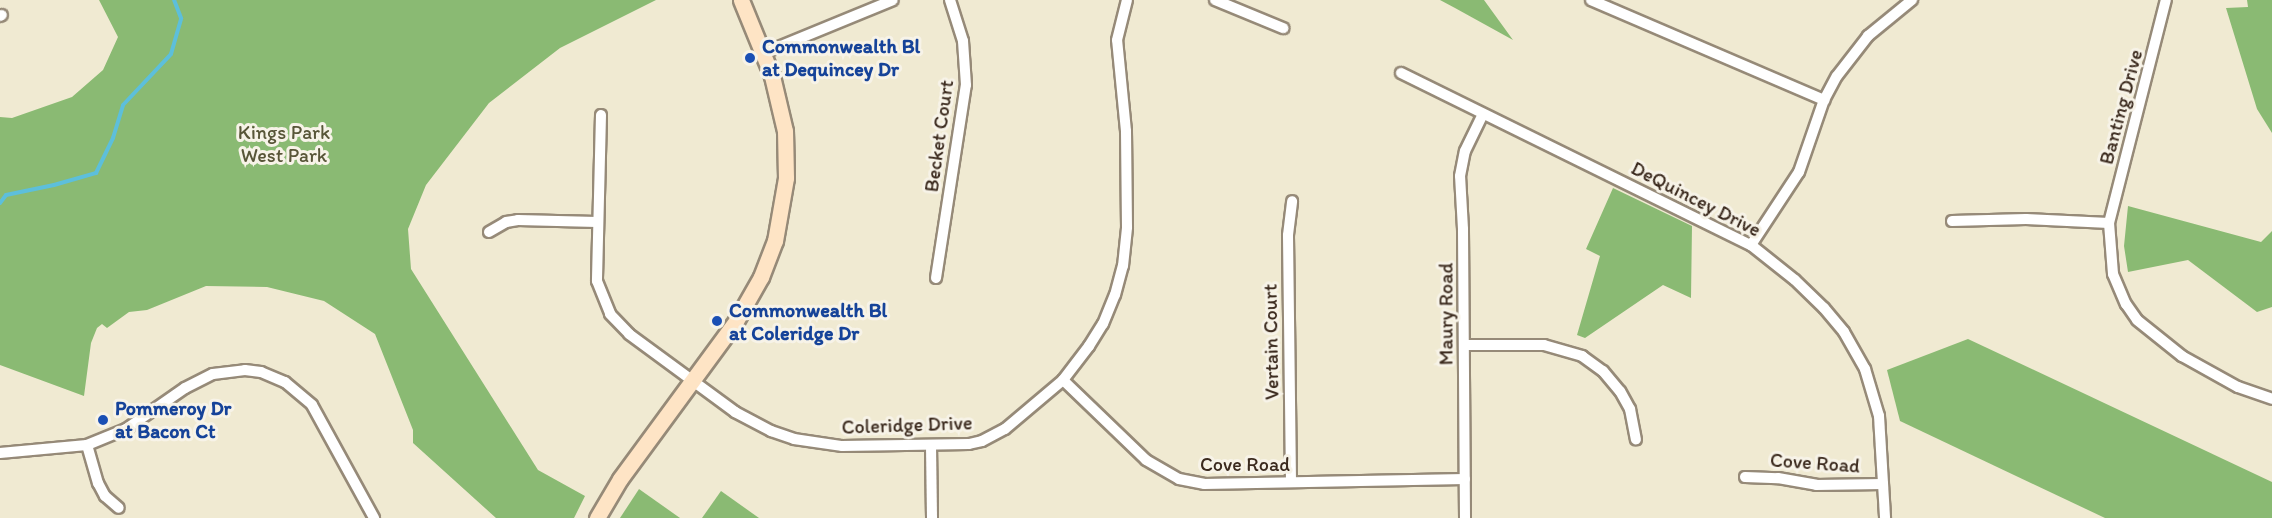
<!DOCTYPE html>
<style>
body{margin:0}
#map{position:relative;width:2272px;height:518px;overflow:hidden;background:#f0ead2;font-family:Itim,sans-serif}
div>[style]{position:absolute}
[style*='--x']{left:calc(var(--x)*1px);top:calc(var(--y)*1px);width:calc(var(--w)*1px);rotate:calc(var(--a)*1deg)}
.forest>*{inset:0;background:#8aba73}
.stream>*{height:4px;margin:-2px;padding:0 2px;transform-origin:2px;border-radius:2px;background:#5dbfdb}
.roads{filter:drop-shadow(2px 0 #968a78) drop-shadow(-2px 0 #968a78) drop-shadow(0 2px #968a78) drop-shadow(0 -2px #968a78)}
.street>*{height:10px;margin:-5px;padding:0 5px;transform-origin:5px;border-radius:5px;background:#fff}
.secondary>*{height:15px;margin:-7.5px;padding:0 7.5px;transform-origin:7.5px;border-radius:7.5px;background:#fee4c5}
.dots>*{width:16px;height:16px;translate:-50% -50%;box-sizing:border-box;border:3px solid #f7f3e8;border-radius:50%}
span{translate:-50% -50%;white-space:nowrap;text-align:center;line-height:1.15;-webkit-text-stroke:6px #f7f3e8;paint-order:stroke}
.transit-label{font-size:20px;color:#164399;font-weight:700}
.left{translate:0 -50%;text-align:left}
.street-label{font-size:20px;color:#3b2a1e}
.park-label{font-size:20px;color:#585638}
</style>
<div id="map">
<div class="forest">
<i style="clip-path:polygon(99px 0,656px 0,560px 48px,489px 103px,426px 185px,408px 229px,411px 269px,538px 470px,585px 496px,574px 518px,496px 518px,413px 443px,413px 430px,375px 334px,324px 301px,267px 287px,206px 286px,147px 310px,129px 312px,107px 328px,102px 324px,97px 328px,91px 343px,84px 396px,0 365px,0 117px,12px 118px,72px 97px,103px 70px,118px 37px)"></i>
<i style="clip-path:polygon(1440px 0,1484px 0,1513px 40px,1455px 8px)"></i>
<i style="clip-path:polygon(2247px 0,2272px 0,2272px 133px,2257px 109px,2226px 8px,2248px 7px)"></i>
<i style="clip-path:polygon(1613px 188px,1692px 226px,1691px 298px,1663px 285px,1585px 338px,1577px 335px,1600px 256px,1586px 249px)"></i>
<i style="clip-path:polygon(2128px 206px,2261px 242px,2272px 231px,2272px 307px,2257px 312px,2188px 260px,2128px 272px,2124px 246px)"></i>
<i style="clip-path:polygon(1968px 339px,2272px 482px,2272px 518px,2105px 518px,1900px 421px,1887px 370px)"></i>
<i style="clip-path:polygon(639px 489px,680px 518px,620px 518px)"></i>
<i style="clip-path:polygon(721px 491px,759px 518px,702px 518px)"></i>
</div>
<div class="stream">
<i style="--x:0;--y:203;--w:10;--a:-53"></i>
<i style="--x:6;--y:195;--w:49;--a:-11.8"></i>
<i style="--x:54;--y:185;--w:44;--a:-15.9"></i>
<i style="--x:96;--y:173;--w:39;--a:-64"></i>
<i style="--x:113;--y:138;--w:34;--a:-73"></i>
<i style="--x:123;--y:105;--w:70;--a:-46.7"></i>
<i style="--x:171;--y:54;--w:37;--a:-74"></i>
<i style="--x:181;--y:18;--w:19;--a:-111"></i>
</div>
<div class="roads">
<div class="street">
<i style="--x:1215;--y:0;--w:74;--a:22.4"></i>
<i style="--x:1591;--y:0;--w:254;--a:23.2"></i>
<i style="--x:0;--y:16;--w:2;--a:-27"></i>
<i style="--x:764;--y:53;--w:139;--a:-22.3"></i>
<i style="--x:1401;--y:73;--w:390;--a:26.2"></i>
<i style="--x:1751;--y:245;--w:56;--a:38.5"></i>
<i style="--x:1795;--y:280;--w:40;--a:44"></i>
<i style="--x:1824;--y:308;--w:31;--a:50"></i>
<i style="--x:1844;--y:332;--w:43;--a:60.4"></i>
<i style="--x:1865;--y:369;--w:49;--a:73.4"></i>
<i style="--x:1879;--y:416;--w:102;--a:86.6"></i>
<i style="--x:601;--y:115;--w:166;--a:91.4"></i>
<i style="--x:597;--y:281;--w:35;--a:68"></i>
<i style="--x:610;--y:314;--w:28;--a:46"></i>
<i style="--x:629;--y:334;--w:132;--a:36.3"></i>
<i style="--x:735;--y:412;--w:41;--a:27.8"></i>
<i style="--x:771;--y:431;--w:24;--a:19"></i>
<i style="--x:794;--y:439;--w:49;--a:8.3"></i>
<i style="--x:842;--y:446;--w:127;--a:-0.9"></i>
<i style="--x:969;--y:444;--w:13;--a:-13"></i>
<i style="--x:982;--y:441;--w:26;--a:-28"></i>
<i style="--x:1005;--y:429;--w:76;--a:-40.2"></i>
<i style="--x:1063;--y:380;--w:43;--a:-52.6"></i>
<i style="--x:1089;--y:346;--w:26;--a:-58"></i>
<i style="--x:1103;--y:324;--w:31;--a:-68"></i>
<i style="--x:1115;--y:295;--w:30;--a:-75"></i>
<i style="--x:1123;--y:266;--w:39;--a:-84"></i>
<i style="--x:1127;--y:227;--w:96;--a:-90.6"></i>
<i style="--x:1126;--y:131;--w:91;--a:-95.6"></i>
<i style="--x:1117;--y:40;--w:41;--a:-76"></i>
<i style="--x:1952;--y:221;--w:74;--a:-1.5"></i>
<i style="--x:2026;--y:219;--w:83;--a:2.8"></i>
<i style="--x:2109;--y:223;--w:230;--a:-75.7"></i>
<i style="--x:2109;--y:223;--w:51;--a:85.5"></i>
<i style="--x:2113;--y:274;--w:33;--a:67"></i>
<i style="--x:2126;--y:304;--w:19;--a:55"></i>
<i style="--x:2137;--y:320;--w:58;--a:38.7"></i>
<i style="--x:2182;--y:356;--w:64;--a:29"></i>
<i style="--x:2238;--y:387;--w:36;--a:19"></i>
<i style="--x:489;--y:232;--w:20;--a:-30"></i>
<i style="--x:506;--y:222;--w:12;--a:-9"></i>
<i style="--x:518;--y:220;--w:79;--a:1.5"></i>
<i style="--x:1751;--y:245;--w:87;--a:-56.7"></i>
<i style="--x:1799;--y:172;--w:76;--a:-70.9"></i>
<i style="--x:1824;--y:100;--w:27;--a:-62"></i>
<i style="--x:1837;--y:76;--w:51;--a:-52.2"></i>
<i style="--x:1868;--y:36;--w:57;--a:-39.3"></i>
<i style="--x:936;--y:278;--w:195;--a:-81.2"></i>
<i style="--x:966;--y:85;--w:44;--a:-93.9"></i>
<i style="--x:963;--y:41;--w:43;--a:-107.6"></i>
<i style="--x:1465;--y:345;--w:79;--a:0"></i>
<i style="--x:1544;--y:345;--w:40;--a:16"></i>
<i style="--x:1582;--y:356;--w:26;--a:36"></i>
<i style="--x:1603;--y:371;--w:26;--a:50"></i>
<i style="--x:1620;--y:391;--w:21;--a:61"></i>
<i style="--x:1630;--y:409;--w:31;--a:79"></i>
<i style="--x:1063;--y:380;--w:115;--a:43.9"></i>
<i style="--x:1146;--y:460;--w:38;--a:30"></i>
<i style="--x:1179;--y:479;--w:25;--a:11"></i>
<i style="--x:1204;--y:484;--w:261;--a:-1.1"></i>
<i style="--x:87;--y:445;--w:40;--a:74"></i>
<i style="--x:98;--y:483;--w:15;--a:62"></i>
<i style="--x:105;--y:496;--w:18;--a:41"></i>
<i style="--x:931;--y:446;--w:72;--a:89.2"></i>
<i style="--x:0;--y:453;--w:87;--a:-5.3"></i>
<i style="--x:87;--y:445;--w:42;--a:-22.3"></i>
<i style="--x:126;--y:429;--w:72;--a:-34.8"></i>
<i style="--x:185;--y:388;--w:31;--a:-27"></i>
<i style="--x:213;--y:374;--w:32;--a:-7"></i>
<i style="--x:245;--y:370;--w:16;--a:7"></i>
<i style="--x:261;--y:372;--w:26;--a:23"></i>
<i style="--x:285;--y:382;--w:35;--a:40"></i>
<i style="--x:312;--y:405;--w:129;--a:61.2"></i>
<i style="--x:1745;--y:477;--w:33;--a:2"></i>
<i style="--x:1778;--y:478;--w:39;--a:10"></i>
<i style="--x:1816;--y:485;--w:67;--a:-0.9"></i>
<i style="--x:1291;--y:482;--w:247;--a:-90.7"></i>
<i style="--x:1288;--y:235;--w:34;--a:-83"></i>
<i style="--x:1465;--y:518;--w:289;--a:-90.4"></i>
<i style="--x:1463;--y:229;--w:53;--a:-93.2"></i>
<i style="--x:1460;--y:176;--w:25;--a:-79"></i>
<i style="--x:1465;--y:151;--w:41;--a:-64.1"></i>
</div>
<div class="secondary">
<i style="--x:597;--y:518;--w:45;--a:-59.5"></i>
<i style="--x:620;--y:479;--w:196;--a:-53.7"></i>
<i style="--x:736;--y:321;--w:51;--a:-60.4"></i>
<i style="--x:761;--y:277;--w:39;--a:-69"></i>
<i style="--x:775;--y:241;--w:64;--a:-80.1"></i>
<i style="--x:786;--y:178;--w:47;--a:-91.2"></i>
<i style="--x:785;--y:131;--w:57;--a:-103.3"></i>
<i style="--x:772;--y:76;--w:82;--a:-112.2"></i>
</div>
</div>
<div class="dots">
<i style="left:750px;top:58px;background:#1a4fb4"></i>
<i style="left:717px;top:321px;background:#1a4fb4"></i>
<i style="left:103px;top:420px;background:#1a4fb4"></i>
</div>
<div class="transit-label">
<span class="left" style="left:762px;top:58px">Commonwealth Bl<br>at Dequincey Dr</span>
<span class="left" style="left:729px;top:322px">Commonwealth Bl<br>at Coleridge Dr</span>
<span class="left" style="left:115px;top:420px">Pommeroy Dr<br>at Bacon Ct</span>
</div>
<div class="street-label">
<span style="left:2121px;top:107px;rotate:-75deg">Banting Drive</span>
<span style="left:939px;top:136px;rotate:-82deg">Becket Court</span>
<span style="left:1696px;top:199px;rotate:27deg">DeQuincey Drive</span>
<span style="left:1446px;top:314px;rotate:-90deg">Maury Road</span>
<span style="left:1271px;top:342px;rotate:-91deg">Vertain Court</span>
<span style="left:907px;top:425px;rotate:-2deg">Coleridge Drive</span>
<span style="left:1815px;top:463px;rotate:4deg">Cove Road</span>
<span style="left:1245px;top:464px">Cove Road</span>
</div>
<div class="park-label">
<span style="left:284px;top:144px">Kings Park<br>West Park</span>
</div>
</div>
